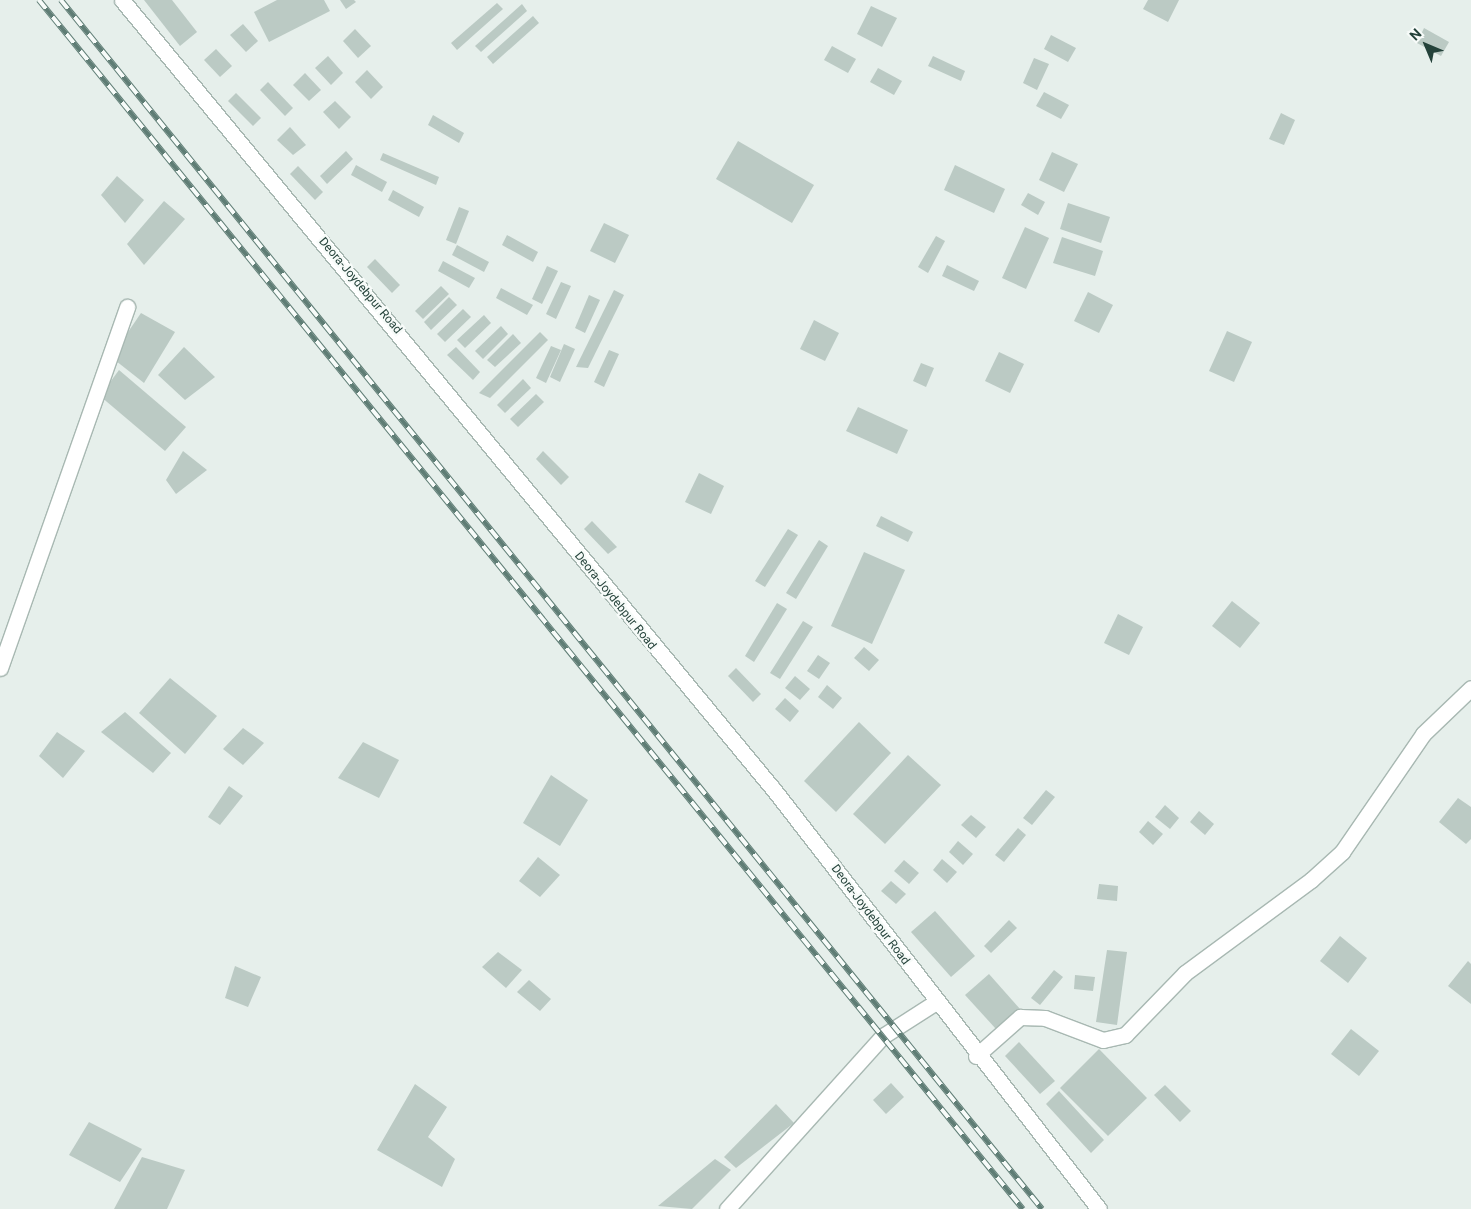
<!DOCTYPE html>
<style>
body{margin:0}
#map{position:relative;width:1471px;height:1209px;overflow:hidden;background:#e6efeb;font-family:Roboto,sans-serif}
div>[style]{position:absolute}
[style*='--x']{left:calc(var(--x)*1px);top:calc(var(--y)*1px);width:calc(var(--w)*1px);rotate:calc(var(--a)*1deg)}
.building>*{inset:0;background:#bbcac4}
.roads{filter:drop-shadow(1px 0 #a8b8b2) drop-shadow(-1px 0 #a8b8b2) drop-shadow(0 1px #a8b8b2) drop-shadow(0 -1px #a8b8b2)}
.street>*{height:15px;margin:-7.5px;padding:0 7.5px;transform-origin:7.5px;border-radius:7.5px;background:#fff}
.secondary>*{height:15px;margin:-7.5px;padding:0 7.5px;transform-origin:7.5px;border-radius:7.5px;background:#fff}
.rail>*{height:5.5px;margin-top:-2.75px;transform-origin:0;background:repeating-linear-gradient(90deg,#f7fbf9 0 11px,#5f7d75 0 22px);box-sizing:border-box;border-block:1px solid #5f7d75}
span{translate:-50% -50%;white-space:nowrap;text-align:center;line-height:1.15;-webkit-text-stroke:4.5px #f7fbf9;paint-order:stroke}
.street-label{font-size:12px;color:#24423a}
.north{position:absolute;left:1401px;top:20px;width:50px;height:50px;-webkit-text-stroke:4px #f7fbf9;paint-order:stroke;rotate:315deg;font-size:14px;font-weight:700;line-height:20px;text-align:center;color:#24423a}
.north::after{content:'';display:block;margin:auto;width:18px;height:22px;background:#24423a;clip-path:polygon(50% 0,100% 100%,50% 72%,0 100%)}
</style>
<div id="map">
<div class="building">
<i style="clip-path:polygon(144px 0,172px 0,197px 32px,180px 46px)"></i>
<i style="clip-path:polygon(277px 0,324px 0,330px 11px,269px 42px,254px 12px)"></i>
<i style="clip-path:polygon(340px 0,354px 0,356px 2px,346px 9px)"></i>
<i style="clip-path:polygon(1148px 0,1179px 0,1168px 22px,1143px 9px)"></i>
<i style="clip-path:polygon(497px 3px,503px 9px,457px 50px,451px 43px)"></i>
<i style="clip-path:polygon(522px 4px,527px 11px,481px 52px,475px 46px)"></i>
<i style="clip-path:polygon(871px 6px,897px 18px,882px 47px,857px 34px)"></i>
<i style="clip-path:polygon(533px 16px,539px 23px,493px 64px,487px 57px)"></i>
<i style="clip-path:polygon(243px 24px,258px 41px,246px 52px,230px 35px)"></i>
<i style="clip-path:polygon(1424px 28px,1449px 42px,1441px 56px,1417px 43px)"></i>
<i style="clip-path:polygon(355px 29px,371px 46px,358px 58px,343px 41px)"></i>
<i style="clip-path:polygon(1051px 35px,1076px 48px,1068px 62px,1044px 49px)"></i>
<i style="clip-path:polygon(832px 46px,856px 59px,848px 73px,824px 60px)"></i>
<i style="clip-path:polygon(216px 49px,232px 66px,220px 77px,204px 60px)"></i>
<i style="clip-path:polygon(328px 56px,343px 73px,331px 85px,315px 68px)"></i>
<i style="clip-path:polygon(933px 56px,965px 71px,961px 81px,928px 66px)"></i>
<i style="clip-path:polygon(1034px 58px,1049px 64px,1037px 90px,1023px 83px)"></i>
<i style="clip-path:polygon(878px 68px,902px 81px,894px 95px,870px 82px)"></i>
<i style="clip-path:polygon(367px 70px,383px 87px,371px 99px,355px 82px)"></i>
<i style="clip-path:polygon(305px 73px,321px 90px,309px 101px,293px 85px)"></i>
<i style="clip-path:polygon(268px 82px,293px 108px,285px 116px,260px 90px)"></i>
<i style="clip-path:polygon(1044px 92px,1069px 105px,1061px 119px,1036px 106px)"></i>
<i style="clip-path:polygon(236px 93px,261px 118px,253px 126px,228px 101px)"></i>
<i style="clip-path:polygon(335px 101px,351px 117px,339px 129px,323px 112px)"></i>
<i style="clip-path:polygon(1281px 113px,1295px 120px,1284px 145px,1269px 139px)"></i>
<i style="clip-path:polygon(433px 115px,464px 133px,459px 143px,428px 125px)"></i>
<i style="clip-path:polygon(290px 127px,306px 145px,293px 155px,277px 140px)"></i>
<i style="clip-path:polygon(738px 141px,814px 185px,792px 223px,716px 179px)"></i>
<i style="clip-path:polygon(346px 151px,353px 159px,327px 184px,320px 176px)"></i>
<i style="clip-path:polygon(1052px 152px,1078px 164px,1064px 192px,1039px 180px)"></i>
<i style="clip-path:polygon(383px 153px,439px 177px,436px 185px,380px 160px)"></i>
<i style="clip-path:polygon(356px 165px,387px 182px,382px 192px,351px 175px)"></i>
<i style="clip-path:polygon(955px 165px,1005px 189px,994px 213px,944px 190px)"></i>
<i style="clip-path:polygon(298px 166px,323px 192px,315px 200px,290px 174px)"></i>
<i style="clip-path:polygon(117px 176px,144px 200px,125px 223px,101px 195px)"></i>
<i style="clip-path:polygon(393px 190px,424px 207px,419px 217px,388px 200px)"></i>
<i style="clip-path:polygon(1028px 193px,1045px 202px,1038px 215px,1021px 205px)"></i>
<i style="clip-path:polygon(164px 201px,185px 219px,144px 265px,127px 244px)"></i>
<i style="clip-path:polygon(1068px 203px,1110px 217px,1101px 243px,1060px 229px)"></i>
<i style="clip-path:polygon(459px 207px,469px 211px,456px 244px,446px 240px)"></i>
<i style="clip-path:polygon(604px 223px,629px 235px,615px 263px,590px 251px)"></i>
<i style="clip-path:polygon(1025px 227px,1049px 238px,1026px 289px,1002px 278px)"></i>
<i style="clip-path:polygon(507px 235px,538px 252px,533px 262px,502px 245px)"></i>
<i style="clip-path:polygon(936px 236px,945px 241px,928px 273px,918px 267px)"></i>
<i style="clip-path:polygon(1062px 237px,1103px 251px,1095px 276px,1053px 263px)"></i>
<i style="clip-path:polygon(457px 245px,489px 262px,484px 272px,452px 255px)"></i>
<i style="clip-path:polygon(375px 259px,400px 285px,392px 293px,367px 267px)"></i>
<i style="clip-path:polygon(443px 261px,475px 278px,469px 288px,438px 271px)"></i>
<i style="clip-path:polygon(947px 265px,979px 281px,974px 291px,942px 276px)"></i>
<i style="clip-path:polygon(547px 266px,558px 271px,542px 304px,532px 299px)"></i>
<i style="clip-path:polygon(561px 282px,571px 286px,556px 319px,546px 314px)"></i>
<i style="clip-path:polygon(441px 286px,449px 294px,423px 319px,415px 311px)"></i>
<i style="clip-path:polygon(501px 288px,533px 305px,527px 315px,496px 298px)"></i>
<i style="clip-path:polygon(614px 290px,624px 295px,588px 368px,576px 367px)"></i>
<i style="clip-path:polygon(1088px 292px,1113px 305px,1099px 333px,1074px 321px)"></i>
<i style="clip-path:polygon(589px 295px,600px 300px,585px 333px,575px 328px)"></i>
<i style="clip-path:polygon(449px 297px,457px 305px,431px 330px,424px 322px)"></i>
<i style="clip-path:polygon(463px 309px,471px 317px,445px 342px,437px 334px)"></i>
<i style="clip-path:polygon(141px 313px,175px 332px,144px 383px,111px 357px)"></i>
<i style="clip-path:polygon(484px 315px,491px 323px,465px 348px,457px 340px)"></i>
<i style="clip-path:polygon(814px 320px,839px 333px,825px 361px,800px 349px)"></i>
<i style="clip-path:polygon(501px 326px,508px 334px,483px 359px,475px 351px)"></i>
<i style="clip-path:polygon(1227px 331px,1252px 342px,1234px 382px,1209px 371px)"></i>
<i style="clip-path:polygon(540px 332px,548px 340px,490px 398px,479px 393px)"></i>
<i style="clip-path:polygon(513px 334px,521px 343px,495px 367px,487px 360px)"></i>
<i style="clip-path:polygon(564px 344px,575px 349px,560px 382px,550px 377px)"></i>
<i style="clip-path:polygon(551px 346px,561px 350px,546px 383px,536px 378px)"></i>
<i style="clip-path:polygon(184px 347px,215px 377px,185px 400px,158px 375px)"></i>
<i style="clip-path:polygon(456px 347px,480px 372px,473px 380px,447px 355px)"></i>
<i style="clip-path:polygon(609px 350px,619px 354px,604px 387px,594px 382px)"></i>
<i style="clip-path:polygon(999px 352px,1024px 364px,1010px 393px,985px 381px)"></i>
<i style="clip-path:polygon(921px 363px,934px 368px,926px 387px,913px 381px)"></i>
<i style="clip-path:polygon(119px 370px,186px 427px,165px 451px,100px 396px)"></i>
<i style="clip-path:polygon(523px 379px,531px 388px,505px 413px,497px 405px)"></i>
<i style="clip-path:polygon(536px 394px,544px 402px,518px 427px,510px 419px)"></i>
<i style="clip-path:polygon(858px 407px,908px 430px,897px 454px,846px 431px)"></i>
<i style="clip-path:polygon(183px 451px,207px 470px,176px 494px,166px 480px)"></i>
<i style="clip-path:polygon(543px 451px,569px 477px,561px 485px,536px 459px)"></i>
<i style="clip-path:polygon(699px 473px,724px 486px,711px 514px,685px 502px)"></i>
<i style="clip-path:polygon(881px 516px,913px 532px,908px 542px,876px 526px)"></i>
<i style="clip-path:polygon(592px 521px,617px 547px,608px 554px,584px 529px)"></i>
<i style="clip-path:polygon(788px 529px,798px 535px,765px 587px,755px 581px)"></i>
<i style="clip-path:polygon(819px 540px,828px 546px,796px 599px,786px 593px)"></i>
<i style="clip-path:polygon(864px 552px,905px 570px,872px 644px,831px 626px)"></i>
<i style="clip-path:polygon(1232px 601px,1260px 623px,1240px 648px,1212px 626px)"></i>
<i style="clip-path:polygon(777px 603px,787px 609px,754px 662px,745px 656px)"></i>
<i style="clip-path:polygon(1118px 614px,1143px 627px,1129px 655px,1104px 643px)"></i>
<i style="clip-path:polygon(803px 621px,813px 627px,780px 679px,770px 673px)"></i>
<i style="clip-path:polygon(864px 647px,879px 660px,869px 671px,854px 658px)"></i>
<i style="clip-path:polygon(818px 655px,830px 663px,819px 679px,807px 671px)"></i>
<i style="clip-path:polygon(736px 668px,761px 694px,753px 702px,728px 676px)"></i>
<i style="clip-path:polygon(795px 676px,810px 689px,800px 700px,785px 688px)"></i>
<i style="clip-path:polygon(170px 678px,217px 716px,185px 754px,139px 713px)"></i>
<i style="clip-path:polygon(827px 685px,842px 698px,833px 709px,818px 697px)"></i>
<i style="clip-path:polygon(785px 698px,799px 711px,790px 722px,775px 709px)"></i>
<i style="clip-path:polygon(125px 712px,171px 753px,153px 773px,101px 732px)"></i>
<i style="clip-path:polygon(859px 722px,891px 753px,836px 812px,804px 781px)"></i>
<i style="clip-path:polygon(243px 728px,264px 743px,243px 765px,223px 749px)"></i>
<i style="clip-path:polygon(57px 732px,85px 751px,63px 778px,39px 756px)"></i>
<i style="clip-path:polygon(363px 742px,399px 760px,379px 798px,338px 778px)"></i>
<i style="clip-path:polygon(908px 755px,941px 785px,885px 844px,853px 814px)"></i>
<i style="clip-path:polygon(551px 775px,588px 800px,560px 846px,523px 823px)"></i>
<i style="clip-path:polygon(229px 786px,243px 796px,220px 825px,208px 817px)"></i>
<i style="clip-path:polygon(1046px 790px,1055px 797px,1032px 825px,1023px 818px)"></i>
<i style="clip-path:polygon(1458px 798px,1471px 807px,1471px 839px,1466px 844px,1439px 822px)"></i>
<i style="clip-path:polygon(1165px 805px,1179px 818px,1170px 829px,1155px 817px)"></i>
<i style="clip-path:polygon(1199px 811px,1214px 824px,1205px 835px,1190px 822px)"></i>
<i style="clip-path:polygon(971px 815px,986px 827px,976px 838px,961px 825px)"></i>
<i style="clip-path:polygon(1148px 821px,1163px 834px,1153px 845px,1139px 832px)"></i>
<i style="clip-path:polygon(1018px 828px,1026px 835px,1004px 862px,995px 855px)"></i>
<i style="clip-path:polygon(958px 841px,973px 854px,963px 865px,949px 852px)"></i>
<i style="clip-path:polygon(538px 857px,560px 875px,540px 897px,519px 881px)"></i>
<i style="clip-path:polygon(942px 859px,957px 872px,947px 883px,933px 870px)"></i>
<i style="clip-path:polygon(904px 860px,919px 873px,909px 884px,894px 871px)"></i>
<i style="clip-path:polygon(891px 881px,906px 894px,896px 904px,881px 891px)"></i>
<i style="clip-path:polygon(1099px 884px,1118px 886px,1117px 901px,1097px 899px)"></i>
<i style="clip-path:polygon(935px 911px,975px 956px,951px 977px,911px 932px)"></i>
<i style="clip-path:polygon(1009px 920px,1017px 928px,991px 953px,984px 946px)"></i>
<i style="clip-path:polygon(1340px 936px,1367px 958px,1348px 983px,1320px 961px)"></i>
<i style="clip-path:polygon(1107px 950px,1127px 952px,1117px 1025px,1096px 1022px)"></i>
<i style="clip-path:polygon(498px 952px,522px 970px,506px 988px,482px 967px)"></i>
<i style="clip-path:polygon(1468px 961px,1471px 964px,1471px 1004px,1448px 986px)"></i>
<i style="clip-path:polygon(235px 966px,261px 977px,248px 1007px,225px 998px)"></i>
<i style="clip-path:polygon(1054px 970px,1063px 977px,1040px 1005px,1031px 998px)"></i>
<i style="clip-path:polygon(989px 974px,1029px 1019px,1006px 1040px,965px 995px)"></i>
<i style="clip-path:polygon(1075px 975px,1095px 977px,1093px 991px,1074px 989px)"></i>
<i style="clip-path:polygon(529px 980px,551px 999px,540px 1011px,517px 992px)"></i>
<i style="clip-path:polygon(1351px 1029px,1379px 1051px,1359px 1076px,1331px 1054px)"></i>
<i style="clip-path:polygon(1019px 1042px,1055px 1081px,1040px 1094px,1005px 1056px)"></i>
<i style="clip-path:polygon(1099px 1049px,1147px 1098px,1108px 1136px,1060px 1088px)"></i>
<i style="clip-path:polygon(891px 1083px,904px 1097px,886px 1114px,873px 1100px)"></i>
<i style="clip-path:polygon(415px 1084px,447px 1107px,428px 1137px,455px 1159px,442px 1187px,377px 1150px)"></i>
<i style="clip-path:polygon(1165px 1085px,1191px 1111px,1180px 1122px,1154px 1095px)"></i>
<i style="clip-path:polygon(1059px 1091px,1104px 1140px,1091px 1153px,1046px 1104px)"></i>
<i style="clip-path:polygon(776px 1104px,794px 1123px,736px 1168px,724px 1157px)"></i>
<i style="clip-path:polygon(89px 1122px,142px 1149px,120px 1182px,69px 1155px)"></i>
<i style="clip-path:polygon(142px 1157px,185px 1170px,167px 1209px,114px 1209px)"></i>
<i style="clip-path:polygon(715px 1159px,731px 1170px,692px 1209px,658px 1206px)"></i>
</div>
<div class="roads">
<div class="street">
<i style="--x:0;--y:668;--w:383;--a:-70.6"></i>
<i style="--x:976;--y:1056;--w:59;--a:-41.6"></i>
<i style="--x:1020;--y:1017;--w:25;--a:2"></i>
<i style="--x:1045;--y:1018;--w:62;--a:20.8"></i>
<i style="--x:1103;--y:1040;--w:23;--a:-13"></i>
<i style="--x:1125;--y:1035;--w:86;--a:-45.9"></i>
<i style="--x:1185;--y:973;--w:157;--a:-36.4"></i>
<i style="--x:1311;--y:880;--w:42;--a:-42.1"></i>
<i style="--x:1342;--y:852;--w:143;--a:-55.5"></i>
<i style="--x:1423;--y:734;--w:66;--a:-43.8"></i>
<i style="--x:727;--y:1209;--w:233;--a:-48"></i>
<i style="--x:883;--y:1036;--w:63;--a:-32.7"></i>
</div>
<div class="secondary">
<i style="--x:122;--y:0;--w:1024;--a:50.47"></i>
<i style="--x:774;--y:790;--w:530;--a:52.2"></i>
</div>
</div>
<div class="rail">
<i style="--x:39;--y:0;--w:1559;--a:50.86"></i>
<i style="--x:61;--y:0;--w:1557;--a:50.94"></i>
</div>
<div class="street-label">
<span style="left:360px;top:286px;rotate:50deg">Deora-Joydebpur Road</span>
<span style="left:615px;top:601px;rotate:51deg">Deora-Joydebpur Road</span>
<span style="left:870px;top:915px;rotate:53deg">Deora-Joydebpur Road</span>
</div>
<div class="north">N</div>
</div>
